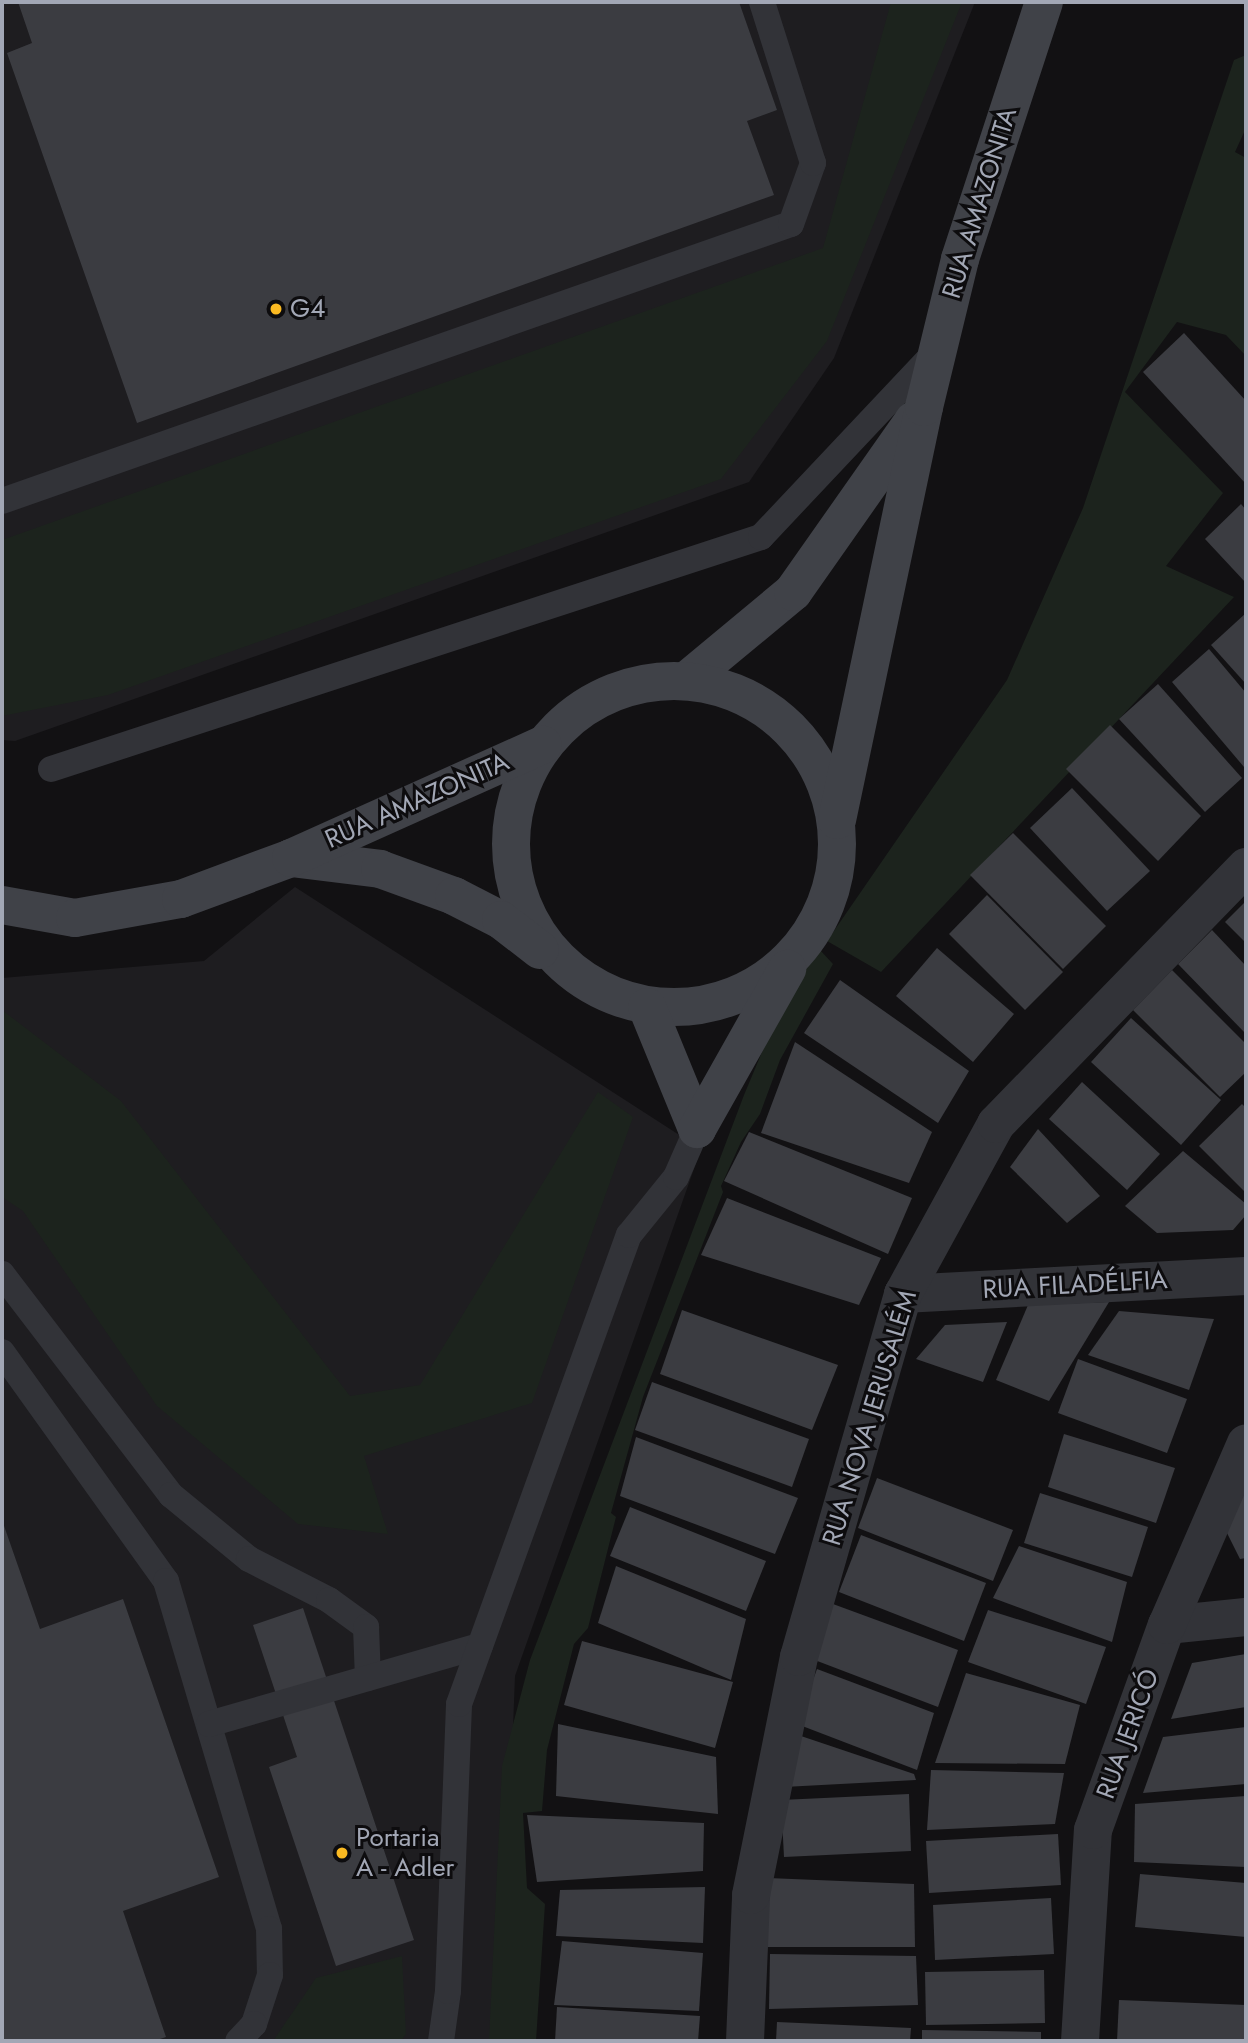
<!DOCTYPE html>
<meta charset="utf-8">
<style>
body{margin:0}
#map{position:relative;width:1248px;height:2043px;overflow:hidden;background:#121113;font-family:Jost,sans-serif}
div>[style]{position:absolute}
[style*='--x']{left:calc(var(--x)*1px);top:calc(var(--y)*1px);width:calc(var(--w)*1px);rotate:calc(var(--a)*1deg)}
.built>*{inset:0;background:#1e1d20}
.green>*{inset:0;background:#1c231d}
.building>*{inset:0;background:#3b3c41}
.lane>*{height:26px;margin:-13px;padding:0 13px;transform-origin:13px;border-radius:13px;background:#323338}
.street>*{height:38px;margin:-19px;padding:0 19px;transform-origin:19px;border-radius:19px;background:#323338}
.secondary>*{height:38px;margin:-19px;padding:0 19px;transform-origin:19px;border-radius:19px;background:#404248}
.secondary>.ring{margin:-19px;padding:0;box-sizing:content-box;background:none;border:38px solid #404248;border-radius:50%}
.dots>*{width:19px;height:19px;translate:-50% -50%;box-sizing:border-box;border:4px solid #0d0c0e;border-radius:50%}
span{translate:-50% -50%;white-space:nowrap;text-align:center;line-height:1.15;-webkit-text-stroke:6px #0d0c0e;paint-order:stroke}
.street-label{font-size:26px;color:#a2a7b5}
.poi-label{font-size:26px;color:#a2a7b5}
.left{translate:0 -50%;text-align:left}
.frame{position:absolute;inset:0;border:4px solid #a2a7b5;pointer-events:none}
</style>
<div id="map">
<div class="built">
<i style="clip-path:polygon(2px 2px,975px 2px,834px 358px,749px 482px,15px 741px,2px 740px)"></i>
<i style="clip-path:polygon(295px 887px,701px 1149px,515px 1676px,501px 2041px,2px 2041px,2px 978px,204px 961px)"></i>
</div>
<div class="green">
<i style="clip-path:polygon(891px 2px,962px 2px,827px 341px,721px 479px,108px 695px,2px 716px,2px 540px,823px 248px)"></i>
<i style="clip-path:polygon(1246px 55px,1246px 128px,1235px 152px,1246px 158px,1246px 356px,1226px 335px,1177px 322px,1125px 392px,1223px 493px,1166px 566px,1234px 597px,881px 972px,827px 941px,1007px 680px,1083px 508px,1234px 60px)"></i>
<i style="clip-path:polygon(833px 882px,839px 904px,820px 950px,833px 964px,780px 1060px,760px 1114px,741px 1142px,721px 1186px,723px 1192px,643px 1397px,611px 1513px,616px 1517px,588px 1628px,574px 1644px,547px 1750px,542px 1811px,523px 1813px,527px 1888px,545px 1904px,536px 2041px,489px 2041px,502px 1766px,530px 1660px,744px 1095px)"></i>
<i style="clip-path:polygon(2px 1010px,121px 1101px,350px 1396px,420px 1385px,598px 1092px,633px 1117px,532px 1403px,364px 1456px,388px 1534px,298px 1524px,157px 1406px,23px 1211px,2px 1197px)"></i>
<i style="clip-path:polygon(402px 1956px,406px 2034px,401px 2041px,273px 2041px,316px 1978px)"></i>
</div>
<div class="building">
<i style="clip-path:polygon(18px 2px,739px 2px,777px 110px,747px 121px,774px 195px,137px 423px,7px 53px,32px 43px)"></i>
<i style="clip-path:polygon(1184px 333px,1246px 401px,1246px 484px,1143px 372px)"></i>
<i style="clip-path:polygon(1241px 504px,1246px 510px,1246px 583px,1205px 539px)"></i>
<i style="clip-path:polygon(1246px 613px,1246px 684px,1211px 645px)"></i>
<i style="clip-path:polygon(1209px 649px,1246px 693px,1244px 767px,1172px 682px)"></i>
<i style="clip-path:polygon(1158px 684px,1242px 778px,1205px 812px,1119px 719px)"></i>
<i style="clip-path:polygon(1110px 725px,1201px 816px,1158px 861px,1066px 769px)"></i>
<i style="clip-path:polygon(1072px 788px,1150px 871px,1107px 911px,1030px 828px)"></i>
<i style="clip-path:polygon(1013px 833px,1106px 926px,1063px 969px,970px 875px)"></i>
<i style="clip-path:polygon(987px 895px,1063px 972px,1025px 1010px,949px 934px)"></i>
<i style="clip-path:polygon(1246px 901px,1246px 943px,1225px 922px)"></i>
<i style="clip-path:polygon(1212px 930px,1246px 966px,1246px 1034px,1178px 964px)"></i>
<i style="clip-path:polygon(937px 948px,1014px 1014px,973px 1062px,896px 996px)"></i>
<i style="clip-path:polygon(1172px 970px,1246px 1044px,1246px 1072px,1220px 1097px,1133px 1010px)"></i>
<i style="clip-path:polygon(840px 980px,969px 1071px,938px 1123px,804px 1033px)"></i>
<i style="clip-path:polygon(1131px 1018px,1221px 1100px,1181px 1145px,1091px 1062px)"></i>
<i style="clip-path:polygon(795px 1042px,932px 1132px,909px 1183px,761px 1133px)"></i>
<i style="clip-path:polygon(1082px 1082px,1160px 1154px,1127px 1190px,1049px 1119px)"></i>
<i style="clip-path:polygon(1242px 1104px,1246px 1108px,1246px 1193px,1199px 1146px)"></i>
<i style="clip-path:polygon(1038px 1129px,1100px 1196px,1067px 1223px,1010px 1167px)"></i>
<i style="clip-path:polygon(749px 1132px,912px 1198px,888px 1254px,724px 1181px)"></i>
<i style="clip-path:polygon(1183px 1151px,1246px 1204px,1246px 1215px,1233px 1230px,1157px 1233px,1125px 1206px)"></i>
<i style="clip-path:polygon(727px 1198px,881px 1258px,859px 1305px,701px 1255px)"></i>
<i style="clip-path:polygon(1109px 1302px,1049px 1401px,996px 1380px,1028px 1305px)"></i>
<i style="clip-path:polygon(682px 1310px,838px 1365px,812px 1430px,660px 1374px)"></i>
<i style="clip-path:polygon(1119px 1311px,1214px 1319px,1189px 1390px,1088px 1355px)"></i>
<i style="clip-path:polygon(1007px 1322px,983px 1382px,916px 1359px,945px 1325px)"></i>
<i style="clip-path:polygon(1078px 1359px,1187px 1399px,1167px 1453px,1058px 1413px)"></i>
<i style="clip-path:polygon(652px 1382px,809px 1439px,792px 1487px,635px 1430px)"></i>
<i style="clip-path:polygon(1064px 1434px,1175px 1468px,1156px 1523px,1048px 1487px)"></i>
<i style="clip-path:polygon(636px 1437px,798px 1498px,775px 1554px,620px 1496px)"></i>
<i style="clip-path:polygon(877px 1478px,1013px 1530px,993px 1581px,858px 1528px)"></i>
<i style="clip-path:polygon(1246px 1484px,1246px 1558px,1240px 1559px,1225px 1529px)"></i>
<i style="clip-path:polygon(1040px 1493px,1148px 1527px,1132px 1577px,1024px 1543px)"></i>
<i style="clip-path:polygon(630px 1507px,766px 1561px,746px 1611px,610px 1556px)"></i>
<i style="clip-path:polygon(2px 1520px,40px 1629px,123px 1599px,219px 1877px,123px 1911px,166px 2037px,154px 2041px,2px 2041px)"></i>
<i style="clip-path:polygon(861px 1535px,986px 1583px,964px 1641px,839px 1592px)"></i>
<i style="clip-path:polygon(1019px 1546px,1127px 1582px,1112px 1642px,993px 1598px)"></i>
<i style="clip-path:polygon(616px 1566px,746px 1619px,731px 1680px,598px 1623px)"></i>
<i style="clip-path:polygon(833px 1604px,958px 1650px,938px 1707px,812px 1659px)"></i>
<i style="clip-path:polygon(303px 1608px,414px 1940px,336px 1966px,269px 1767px,297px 1757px,253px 1625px)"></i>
<i style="clip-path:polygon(988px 1610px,1106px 1647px,1086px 1704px,968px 1662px)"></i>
<i style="clip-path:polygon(582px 1641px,733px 1682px,715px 1748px,564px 1705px)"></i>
<i style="clip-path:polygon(1246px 1654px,1246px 1707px,1171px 1719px,1192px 1663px)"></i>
<i style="clip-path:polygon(817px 1669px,934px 1713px,917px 1770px,797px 1724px)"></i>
<i style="clip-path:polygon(966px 1673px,1080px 1705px,1065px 1764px,935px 1763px)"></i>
<i style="clip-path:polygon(558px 1724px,716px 1757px,718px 1814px,556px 1796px)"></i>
<i style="clip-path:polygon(1246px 1727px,1246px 1784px,1143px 1793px,1163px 1737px)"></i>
<i style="clip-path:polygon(795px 1734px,914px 1774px,916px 1780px,784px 1787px)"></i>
<i style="clip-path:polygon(931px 1770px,1064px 1773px,1055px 1824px,927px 1830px)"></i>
<i style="clip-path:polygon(909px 1794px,911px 1851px,784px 1857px,781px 1800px)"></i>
<i style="clip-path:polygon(1246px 1796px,1246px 1867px,1134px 1862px,1135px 1804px)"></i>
<i style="clip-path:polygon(527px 1815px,704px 1823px,703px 1871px,537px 1882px)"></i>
<i style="clip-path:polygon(1058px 1834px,1061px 1885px,929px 1893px,926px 1841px)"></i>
<i style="clip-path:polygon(1140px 1874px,1246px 1883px,1246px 1937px,1135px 1927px)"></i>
<i style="clip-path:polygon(768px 1878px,914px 1884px,915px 1947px,766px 1947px)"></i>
<i style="clip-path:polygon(705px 1887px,703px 1943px,556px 1936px,560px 1890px)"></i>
<i style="clip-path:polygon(1051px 1898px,1054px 1954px,935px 1960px,933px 1905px)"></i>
<i style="clip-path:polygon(562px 1941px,703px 1953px,699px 2011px,554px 2005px)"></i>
<i style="clip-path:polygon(770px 1954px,916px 1956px,918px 2005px,769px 2009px)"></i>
<i style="clip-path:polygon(1044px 1970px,1045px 2023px,926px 2025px,925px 1972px)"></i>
<i style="clip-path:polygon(1119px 2000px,1246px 2005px,1246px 2041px,1117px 2041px)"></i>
<i style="clip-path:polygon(557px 2007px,700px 2016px,698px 2041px,555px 2041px)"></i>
<i style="clip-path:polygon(777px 2022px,911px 2028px,910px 2041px,776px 2041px)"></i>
<i style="clip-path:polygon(922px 2030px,1041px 2032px,1041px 2041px,922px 2041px)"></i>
</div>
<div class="lane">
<i style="--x:2;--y:501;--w:836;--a:-19.35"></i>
<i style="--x:791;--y:224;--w:65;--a:-70.2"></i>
<i style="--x:813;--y:163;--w:169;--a:-107.6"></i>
<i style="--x:51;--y:769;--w:747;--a:-18.1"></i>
<i style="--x:761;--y:537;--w:255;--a:-46.7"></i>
<i style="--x:2;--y:1274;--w:278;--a:52.6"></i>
<i style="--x:171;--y:1495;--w:101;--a:39.4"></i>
<i style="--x:249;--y:1559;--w:90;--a:27.1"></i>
<i style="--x:329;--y:1600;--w:46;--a:36.1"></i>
<i style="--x:366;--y:1627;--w:51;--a:87.8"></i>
<i style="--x:2;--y:1352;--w:282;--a:54.4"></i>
<i style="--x:166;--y:1581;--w:363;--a:73.5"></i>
<i style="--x:269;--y:1929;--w:46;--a:88.8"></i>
<i style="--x:270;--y:1975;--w:52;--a:108.1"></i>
<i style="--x:254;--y:2024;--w:23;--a:133"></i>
<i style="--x:209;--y:1724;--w:282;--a:-16.1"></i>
<i style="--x:441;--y:2041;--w:50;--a:-82"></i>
<i style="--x:448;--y:1991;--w:287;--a:-87.8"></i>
<i style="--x:459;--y:1704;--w:499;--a:-70.1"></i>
<i style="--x:629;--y:1235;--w:75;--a:-51"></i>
<i style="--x:676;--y:1177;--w:52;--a:-66.4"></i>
</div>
<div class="street">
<i style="--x:903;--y:1294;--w:343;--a:-3"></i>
<i style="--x:1167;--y:1625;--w:79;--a:-5.8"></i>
<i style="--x:745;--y:2041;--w:146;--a:-87.6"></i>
<i style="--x:751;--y:1895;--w:243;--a:-78.6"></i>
<i style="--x:799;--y:1657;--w:378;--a:-74"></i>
<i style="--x:903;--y:1294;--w:194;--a:-61.3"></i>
<i style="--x:996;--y:1124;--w:359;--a:-45.8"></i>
<i style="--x:1080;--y:2041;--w:211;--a:-86.5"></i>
<i style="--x:1093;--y:1830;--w:218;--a:-70.2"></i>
<i style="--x:1167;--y:1625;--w:198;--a:-66.5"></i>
</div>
<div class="secondary">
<i style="--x:687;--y:680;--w:138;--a:-39.7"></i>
<i style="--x:793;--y:592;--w:210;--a:-54.9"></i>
<i class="ring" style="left:511px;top:681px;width:288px;height:288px"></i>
<i style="--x:837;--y:820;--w:422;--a:-78.1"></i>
<i style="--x:924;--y:407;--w:152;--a:-76.3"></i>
<i style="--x:960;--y:259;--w:270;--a:-71.9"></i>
<i style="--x:291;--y:858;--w:90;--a:7"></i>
<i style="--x:380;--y:869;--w:79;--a:20"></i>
<i style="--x:454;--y:896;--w:53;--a:27.1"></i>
<i style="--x:501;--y:920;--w:49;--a:37.6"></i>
<i style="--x:2;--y:905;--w:74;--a:10.1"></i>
<i style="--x:75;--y:918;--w:108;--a:-10.2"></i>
<i style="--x:181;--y:899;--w:117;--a:-20.4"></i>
<i style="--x:291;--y:858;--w:276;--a:-24.2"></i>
<i style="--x:647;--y:1007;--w:132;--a:67.7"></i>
<i style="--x:697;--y:1129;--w:184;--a:-60.6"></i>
</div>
<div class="dots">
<i style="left:276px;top:309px;background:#fbba22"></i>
<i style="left:342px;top:1853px;background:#fbba22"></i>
</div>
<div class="street-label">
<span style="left:980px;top:203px;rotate:-73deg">RUA AMAZONITA</span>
<span style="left:417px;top:801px;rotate:-24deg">RUA AMAZONITA</span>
<span style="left:1075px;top:1285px;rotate:-3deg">RUA FILADÉLFIA</span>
<span style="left:870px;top:1418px;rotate:-73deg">RUA NOVA JERUSALÉM</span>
<span style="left:1128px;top:1734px;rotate:-70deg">RUA JERICÓ</span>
</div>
<div class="poi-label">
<span class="left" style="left:290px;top:309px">G4</span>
<span class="left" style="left:356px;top:1853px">Portaria<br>A - Adler</span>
</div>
<div class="frame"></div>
</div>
